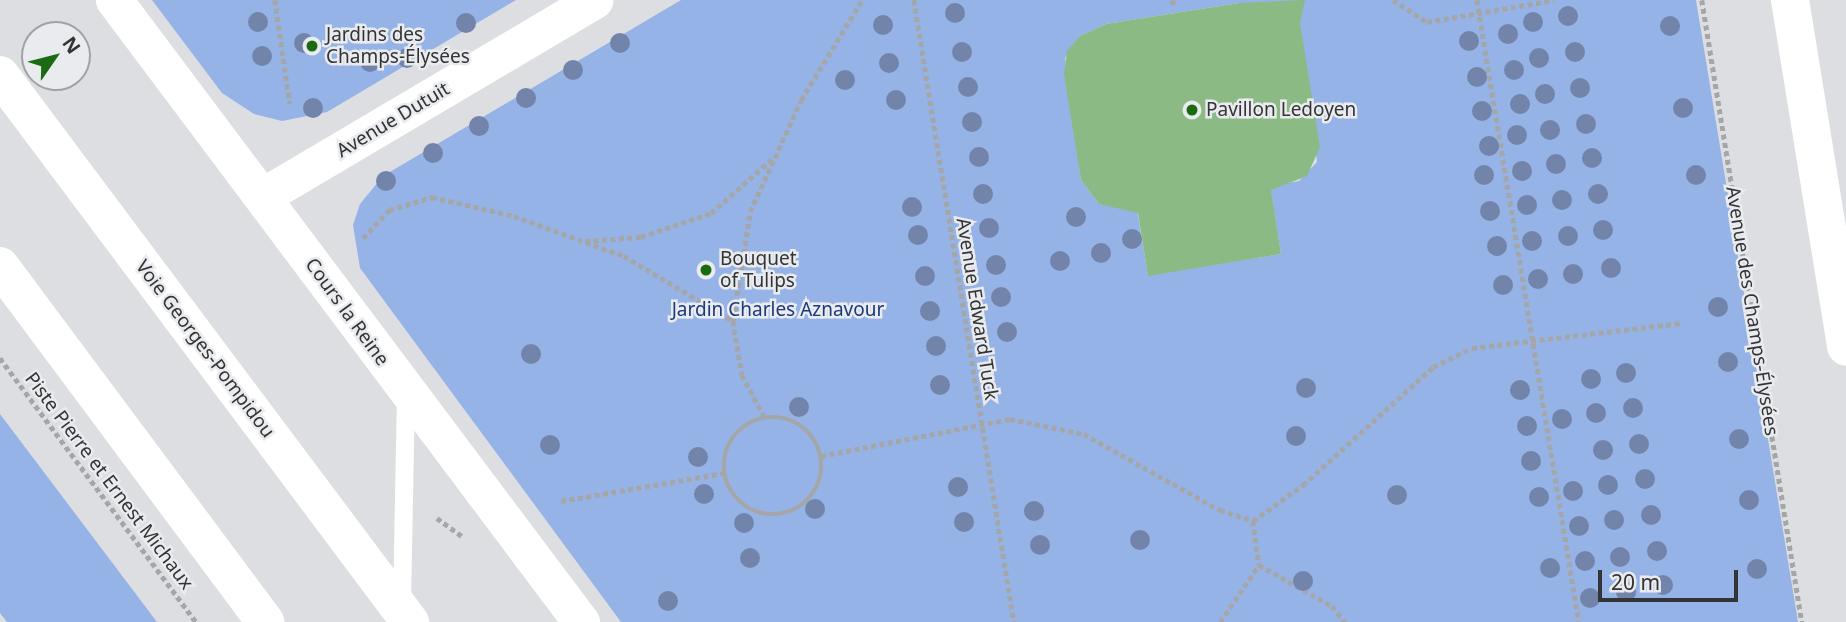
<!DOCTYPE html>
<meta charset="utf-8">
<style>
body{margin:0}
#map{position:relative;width:1846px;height:622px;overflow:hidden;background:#dddee1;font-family:"Noto Sans",sans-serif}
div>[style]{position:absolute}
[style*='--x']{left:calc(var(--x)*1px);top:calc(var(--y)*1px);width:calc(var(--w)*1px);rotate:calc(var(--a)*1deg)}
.green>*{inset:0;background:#96b3e7}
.building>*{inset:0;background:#8bba85}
.path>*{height:4.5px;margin-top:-2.25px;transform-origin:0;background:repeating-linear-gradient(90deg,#a5a6a8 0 5px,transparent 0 8.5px)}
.path>.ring{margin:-2.25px;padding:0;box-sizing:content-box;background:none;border:4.5px solid #a5a6a8;border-radius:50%}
.lane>*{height:18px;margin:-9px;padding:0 9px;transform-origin:9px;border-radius:9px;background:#fff}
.street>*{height:37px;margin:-18.5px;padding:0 18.5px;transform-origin:18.5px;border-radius:18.5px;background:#fff}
.secondary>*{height:38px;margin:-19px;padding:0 19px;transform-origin:19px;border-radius:19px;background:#fff}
.primary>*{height:38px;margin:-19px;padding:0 19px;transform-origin:19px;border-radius:19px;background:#fff}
.trees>*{width:20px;height:20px;margin:-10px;border-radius:50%;background:#7284a9}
.dots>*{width:19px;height:19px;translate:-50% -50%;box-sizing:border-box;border:4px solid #eaebee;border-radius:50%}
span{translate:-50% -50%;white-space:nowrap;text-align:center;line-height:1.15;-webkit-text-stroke:5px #eaebee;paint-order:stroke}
.poi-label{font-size:19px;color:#333435}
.left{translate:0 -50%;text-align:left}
.street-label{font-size:19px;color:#333435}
.park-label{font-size:19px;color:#1a3a7c}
.north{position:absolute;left:21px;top:21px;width:70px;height:70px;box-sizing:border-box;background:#eaebee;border:2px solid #a1a2a4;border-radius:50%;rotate:55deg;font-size:19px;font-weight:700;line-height:28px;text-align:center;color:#333435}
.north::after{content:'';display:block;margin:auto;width:24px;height:32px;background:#1a6b11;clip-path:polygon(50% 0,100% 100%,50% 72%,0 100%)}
.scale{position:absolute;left:1598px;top:570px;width:140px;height:32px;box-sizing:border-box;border:4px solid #333435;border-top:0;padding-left:9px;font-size:21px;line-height:24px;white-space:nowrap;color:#333435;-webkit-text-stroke:5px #eaebee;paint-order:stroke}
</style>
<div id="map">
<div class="green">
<i style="clip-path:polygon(152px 0,516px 0,327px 112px,282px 121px,254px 114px,222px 93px)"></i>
<i style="clip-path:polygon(evenodd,681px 0,1696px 0,1798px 622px,621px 622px,360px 268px,353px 225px,360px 204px,383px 176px,681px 0,1239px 3px,1299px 20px,1317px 162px,1299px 181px,1270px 186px,1281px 254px,1148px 275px,1137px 209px,1099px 204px,1081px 180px,1065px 58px,1080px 36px,1106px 24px,1239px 3px)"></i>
<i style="clip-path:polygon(0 414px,157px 622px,7px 622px,0 613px)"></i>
</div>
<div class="building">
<i style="clip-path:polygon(1305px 0,1300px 23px,1320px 147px,1307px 176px,1271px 190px,1281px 254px,1148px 276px,1138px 213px,1099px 204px,1081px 180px,1064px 74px,1067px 51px,1080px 36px,1106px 24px,1239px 3px)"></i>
</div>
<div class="path">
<i style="--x:275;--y:0;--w:105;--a:81.8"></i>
<i style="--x:914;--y:0;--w:630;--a:80.87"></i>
<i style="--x:1173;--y:0;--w:9;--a:84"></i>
<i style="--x:1393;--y:0;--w:40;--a:32.9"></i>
<i style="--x:1427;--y:22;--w:129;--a:-9.8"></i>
<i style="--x:1477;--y:0;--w:630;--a:80.69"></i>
<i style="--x:1702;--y:0;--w:630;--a:80.87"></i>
<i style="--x:363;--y:238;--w:38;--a:-47"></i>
<i style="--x:389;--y:210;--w:45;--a:-16.8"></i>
<i style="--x:432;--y:197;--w:84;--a:13"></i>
<i style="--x:514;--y:216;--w:117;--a:20"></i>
<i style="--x:624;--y:256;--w:127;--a:30.8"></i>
<i style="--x:733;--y:321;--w:55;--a:80.5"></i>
<i style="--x:742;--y:375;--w:49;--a:61.9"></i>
<i style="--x:585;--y:241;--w:56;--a:-4.1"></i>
<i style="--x:641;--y:237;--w:74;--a:-18.9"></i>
<i style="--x:711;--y:213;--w:81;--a:-41.5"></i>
<i style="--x:733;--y:321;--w:110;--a:-81.1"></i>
<i style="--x:750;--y:212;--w:123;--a:-65.5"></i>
<i style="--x:801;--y:100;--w:117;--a:-58.6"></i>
<i style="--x:0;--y:358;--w:329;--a:53.4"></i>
<i class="ring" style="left:724px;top:417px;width:93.5px;height:93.5px"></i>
<i style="--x:821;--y:456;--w:193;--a:-11.1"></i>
<i style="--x:1010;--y:419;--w:76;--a:11.5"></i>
<i style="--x:1084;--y:434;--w:156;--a:29.2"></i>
<i style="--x:1220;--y:510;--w:35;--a:18"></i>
<i style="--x:561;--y:501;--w:166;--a:-9.7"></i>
<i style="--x:437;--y:518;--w:32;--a:36"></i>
<i style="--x:1253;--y:521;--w:62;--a:-35.8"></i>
<i style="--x:1303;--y:485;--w:176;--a:-42.2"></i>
<i style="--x:1433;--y:367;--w:43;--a:-26"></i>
<i style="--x:1472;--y:348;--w:211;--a:-6.8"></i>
<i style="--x:1253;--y:521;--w:44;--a:82.2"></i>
<i style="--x:1259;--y:565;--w:84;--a:29.3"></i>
<i style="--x:1332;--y:606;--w:21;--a:51"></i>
<i style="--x:1220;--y:622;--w:69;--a:-55.6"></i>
</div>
<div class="lane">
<i style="--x:402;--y:603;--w:206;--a:-88.9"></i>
</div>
<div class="street">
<i style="--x:114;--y:0;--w:778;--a:53.1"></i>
<i style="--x:263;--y:196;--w:385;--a:-30.6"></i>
</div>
<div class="secondary">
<i style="--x:0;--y:266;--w:444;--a:53.3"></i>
</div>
<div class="primary">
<i style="--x:1790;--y:0;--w:351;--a:80.8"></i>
<i style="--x:0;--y:75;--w:684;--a:53.15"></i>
</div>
<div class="trees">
<i style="left:955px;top:13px"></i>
<i style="left:1568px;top:16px"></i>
<i style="left:258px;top:22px"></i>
<i style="left:1533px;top:22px"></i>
<i style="left:466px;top:23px"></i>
<i style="left:883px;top:25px"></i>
<i style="left:1670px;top:26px"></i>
<i style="left:1508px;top:34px"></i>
<i style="left:1469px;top:41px"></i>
<i style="left:304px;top:43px"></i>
<i style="left:620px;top:43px"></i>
<i style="left:962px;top:52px"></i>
<i style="left:1575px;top:52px"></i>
<i style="left:262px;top:56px"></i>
<i style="left:407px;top:58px"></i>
<i style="left:1539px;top:58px"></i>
<i style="left:370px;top:62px"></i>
<i style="left:889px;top:63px"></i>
<i style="left:573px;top:70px"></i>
<i style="left:1514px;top:70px"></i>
<i style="left:1477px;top:77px"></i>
<i style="left:845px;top:80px"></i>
<i style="left:968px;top:87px"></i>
<i style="left:1580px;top:88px"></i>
<i style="left:1545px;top:94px"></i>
<i style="left:526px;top:98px"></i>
<i style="left:896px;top:100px"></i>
<i style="left:1520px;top:104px"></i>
<i style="left:313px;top:108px"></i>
<i style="left:1683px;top:108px"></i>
<i style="left:1482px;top:111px"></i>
<i style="left:972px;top:122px"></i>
<i style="left:1586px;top:124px"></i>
<i style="left:479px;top:126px"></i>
<i style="left:1550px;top:130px"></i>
<i style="left:1517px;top:135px"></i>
<i style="left:1489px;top:146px"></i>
<i style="left:433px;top:153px"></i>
<i style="left:979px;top:157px"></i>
<i style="left:1592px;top:158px"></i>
<i style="left:1556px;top:164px"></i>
<i style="left:1522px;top:171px"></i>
<i style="left:1484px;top:175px"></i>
<i style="left:1696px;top:175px"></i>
<i style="left:386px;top:181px"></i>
<i style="left:983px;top:194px"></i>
<i style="left:1598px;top:194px"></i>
<i style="left:1562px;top:200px"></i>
<i style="left:1527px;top:205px"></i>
<i style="left:912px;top:207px"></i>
<i style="left:1490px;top:211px"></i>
<i style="left:1076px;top:217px"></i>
<i style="left:989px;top:228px"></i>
<i style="left:1603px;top:230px"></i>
<i style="left:918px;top:235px"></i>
<i style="left:1568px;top:236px"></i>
<i style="left:1132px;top:239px"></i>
<i style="left:1532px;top:241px"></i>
<i style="left:1497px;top:246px"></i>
<i style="left:1101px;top:253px"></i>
<i style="left:1060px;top:261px"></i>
<i style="left:996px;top:265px"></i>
<i style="left:1611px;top:268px"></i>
<i style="left:1573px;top:274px"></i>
<i style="left:925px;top:276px"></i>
<i style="left:1538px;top:279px"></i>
<i style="left:1503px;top:285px"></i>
<i style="left:1001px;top:297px"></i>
<i style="left:1718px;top:307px"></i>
<i style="left:930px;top:311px"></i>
<i style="left:1007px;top:332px"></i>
<i style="left:936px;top:346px"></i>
<i style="left:531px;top:354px"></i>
<i style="left:1728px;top:362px"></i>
<i style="left:1626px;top:373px"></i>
<i style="left:1591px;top:379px"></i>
<i style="left:940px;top:385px"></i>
<i style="left:1306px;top:388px"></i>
<i style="left:1520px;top:390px"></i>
<i style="left:799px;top:407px"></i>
<i style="left:1633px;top:408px"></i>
<i style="left:1596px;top:413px"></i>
<i style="left:1562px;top:419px"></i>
<i style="left:1527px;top:426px"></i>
<i style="left:1296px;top:436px"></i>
<i style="left:1739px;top:439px"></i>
<i style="left:1639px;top:444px"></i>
<i style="left:550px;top:445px"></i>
<i style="left:1603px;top:450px"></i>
<i style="left:698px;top:457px"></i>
<i style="left:1531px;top:461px"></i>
<i style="left:1645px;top:479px"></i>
<i style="left:1608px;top:485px"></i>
<i style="left:958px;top:487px"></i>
<i style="left:1573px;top:491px"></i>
<i style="left:704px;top:494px"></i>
<i style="left:1397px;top:495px"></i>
<i style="left:1539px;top:497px"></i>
<i style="left:1749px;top:500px"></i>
<i style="left:815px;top:509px"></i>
<i style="left:1034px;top:511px"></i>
<i style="left:1651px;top:515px"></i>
<i style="left:1614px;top:520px"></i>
<i style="left:964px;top:522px"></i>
<i style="left:744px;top:523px"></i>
<i style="left:1579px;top:526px"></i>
<i style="left:1140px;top:540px"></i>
<i style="left:1040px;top:545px"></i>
<i style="left:1657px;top:551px"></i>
<i style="left:1620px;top:557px"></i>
<i style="left:750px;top:558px"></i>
<i style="left:1585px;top:561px"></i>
<i style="left:1550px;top:568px"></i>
<i style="left:1757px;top:569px"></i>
<i style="left:1303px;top:581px"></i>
<i style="left:1663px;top:585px"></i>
<i style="left:1626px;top:592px"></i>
<i style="left:1590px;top:598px"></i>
<i style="left:668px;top:601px"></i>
</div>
<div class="dots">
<i style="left:312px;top:46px;background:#1a6b11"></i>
<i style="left:1192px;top:110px;background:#1a6b11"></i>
<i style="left:706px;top:270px;background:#1a6b11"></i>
</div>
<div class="poi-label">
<span class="left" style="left:326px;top:46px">Jardins des<br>Champs-Élysées</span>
<span class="left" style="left:1206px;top:110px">Pavillon Ledoyen</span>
<span class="left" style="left:720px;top:270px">Bouquet<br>of Tulips</span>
</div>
<div class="street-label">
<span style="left:393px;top:120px;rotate:-31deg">Avenue Dutuit</span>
<span style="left:977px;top:309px;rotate:81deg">Avenue Edward Tuck</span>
<span style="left:1752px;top:311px;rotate:81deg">Avenue des Champs-Élysées</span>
<span style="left:347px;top:312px;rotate:54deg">Cours la Reine</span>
<span style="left:205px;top:349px;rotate:53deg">Voie Georges-Pompidou</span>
<span style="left:109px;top:481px;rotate:53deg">Piste Pierre et Ernest Michaux</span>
</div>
<div class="park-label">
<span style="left:778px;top:310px">Jardin Charles Aznavour</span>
</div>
<div class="north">N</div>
<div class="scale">20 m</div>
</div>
